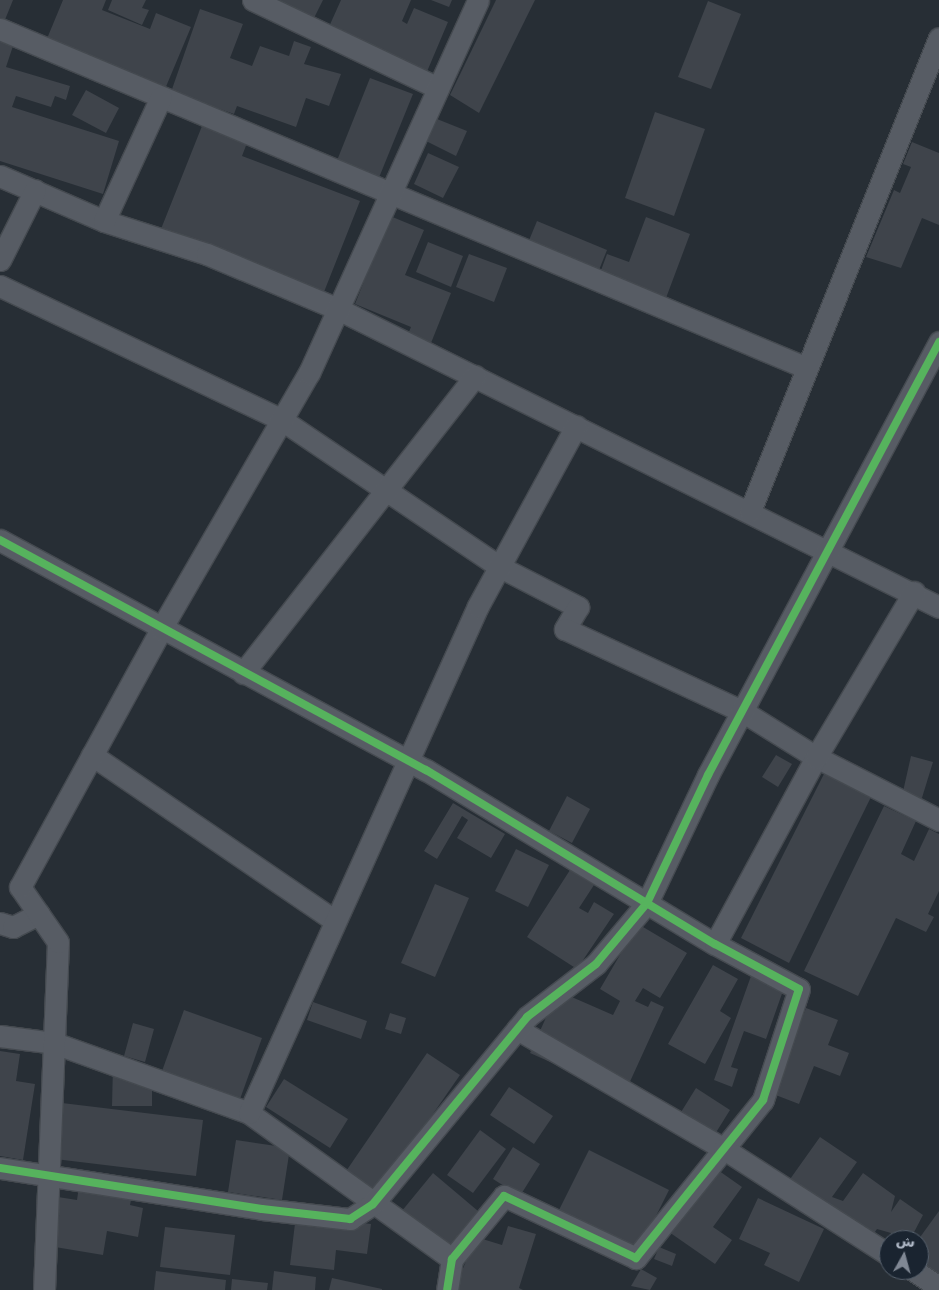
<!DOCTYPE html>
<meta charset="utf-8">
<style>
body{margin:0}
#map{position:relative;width:939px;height:1290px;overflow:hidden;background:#272e35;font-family:"DejaVu Sans",Cairo,sans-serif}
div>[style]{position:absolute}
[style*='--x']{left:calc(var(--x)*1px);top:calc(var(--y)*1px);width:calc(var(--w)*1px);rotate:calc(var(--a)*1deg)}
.building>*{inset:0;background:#3f444b}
.roads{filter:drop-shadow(1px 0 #454a50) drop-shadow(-1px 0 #454a50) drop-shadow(0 1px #454a50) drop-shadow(0 -1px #454a50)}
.minor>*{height:21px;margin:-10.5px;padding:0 10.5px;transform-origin:10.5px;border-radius:10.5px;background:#575c64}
.cycleway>*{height:8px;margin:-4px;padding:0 4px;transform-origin:4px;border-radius:4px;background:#56b35d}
span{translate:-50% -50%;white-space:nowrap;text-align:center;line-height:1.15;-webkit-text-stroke:5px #1a2430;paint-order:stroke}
.north{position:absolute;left:879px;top:1230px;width:50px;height:50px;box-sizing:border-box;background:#1a2430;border:1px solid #56606c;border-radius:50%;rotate:7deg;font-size:14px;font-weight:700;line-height:20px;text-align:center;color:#b0b9c7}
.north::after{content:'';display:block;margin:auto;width:18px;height:22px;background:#808894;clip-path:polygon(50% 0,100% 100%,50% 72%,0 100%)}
</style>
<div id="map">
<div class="building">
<i style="clip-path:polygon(0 0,13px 0,0 32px)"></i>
<i style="clip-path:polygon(63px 0,106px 0,102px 10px,150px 29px,156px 13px,191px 27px,165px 89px,46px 41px)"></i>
<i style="clip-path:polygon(112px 0,146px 0,142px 8px,149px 10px,142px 25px,108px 10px)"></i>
<i style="clip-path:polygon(279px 0,323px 0,314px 18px)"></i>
<i style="clip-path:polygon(341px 0,411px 0,402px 21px,407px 24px,414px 8px,448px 22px,423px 81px,323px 40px)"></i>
<i style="clip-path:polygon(431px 0,452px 0,449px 7px)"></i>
<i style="clip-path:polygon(496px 0,535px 0,479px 113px,450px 95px)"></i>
<i style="clip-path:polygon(708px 1px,741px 14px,711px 89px,678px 77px)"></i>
<i style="clip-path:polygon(200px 9px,243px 24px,230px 58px,252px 66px,260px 46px,289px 56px,294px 41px,311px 47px,304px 64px,341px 74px,329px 106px,306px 98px,296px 127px,237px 106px,234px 114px,171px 92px)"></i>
<i style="clip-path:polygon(0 41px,13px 46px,6px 67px,70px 86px,66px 100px,55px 96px,51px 107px,16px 96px,12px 107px,119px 141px,103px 194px,0 161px)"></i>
<i style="clip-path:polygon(370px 78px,413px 94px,378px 180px,336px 163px)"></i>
<i style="clip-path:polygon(86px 90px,119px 108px,106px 133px,72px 115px)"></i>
<i style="clip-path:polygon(655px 112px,705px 129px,674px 216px,625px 198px)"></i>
<i style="clip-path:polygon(437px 119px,467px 131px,456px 156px,426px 141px)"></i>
<i style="clip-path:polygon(202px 126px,247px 143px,242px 156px,360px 201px,322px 297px,161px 229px)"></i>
<i style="clip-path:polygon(912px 142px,939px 153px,939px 225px,922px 218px,901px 268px,866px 257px,894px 190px,900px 193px,911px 167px,903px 164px)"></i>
<i style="clip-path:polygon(428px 153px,459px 167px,443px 198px,414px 184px)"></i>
<i style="clip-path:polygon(390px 216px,424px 230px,405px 275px,451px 293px,429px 348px,406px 339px,411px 327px,355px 304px)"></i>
<i style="clip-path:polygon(646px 217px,690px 234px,666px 298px,600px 273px,607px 254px,629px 262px)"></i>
<i style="clip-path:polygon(537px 221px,607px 250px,595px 280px,525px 250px)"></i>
<i style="clip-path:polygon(428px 242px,463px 256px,451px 287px,416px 272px)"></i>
<i style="clip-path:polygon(469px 254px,507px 268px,494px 302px,456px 287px)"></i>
<i style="clip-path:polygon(776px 755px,792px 764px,778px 787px,762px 777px)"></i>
<i style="clip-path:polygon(911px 756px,933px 762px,921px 801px,902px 796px)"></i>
<i style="clip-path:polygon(826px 770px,873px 793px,789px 963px,741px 938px)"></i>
<i style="clip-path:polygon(567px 796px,590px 809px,572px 843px,549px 831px)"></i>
<i style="clip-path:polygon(453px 803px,505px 834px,491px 858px,457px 838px,468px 820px,462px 816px,437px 859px,424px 851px)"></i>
<i style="clip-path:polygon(884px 806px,916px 821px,901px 854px,914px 861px,929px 829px,939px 834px,939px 891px,928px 914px,934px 917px,926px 932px,896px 918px,858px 996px,804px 971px)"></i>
<i style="clip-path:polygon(516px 849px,549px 865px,528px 907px,495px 891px)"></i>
<i style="clip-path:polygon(570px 870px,594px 885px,579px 908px,588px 913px,594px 902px,614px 914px,577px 969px,527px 937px)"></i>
<i style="clip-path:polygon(435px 884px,469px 898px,435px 977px,401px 963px)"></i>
<i style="clip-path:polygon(638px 924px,687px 953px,660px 998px,643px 988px,635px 1001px,648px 1007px,651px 1001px,664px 1007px,628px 1086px,606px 1087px,530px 1053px,558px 991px,613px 1015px,620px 1001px,600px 989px)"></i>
<i style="clip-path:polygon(713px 965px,738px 979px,720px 1011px,731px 1018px,705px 1064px,668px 1044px)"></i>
<i style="clip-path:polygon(751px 976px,784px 988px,766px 1039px,744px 1031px,731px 1067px,738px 1069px,732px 1087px,714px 1080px)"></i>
<i style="clip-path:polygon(313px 1002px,367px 1021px,361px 1039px,307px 1020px)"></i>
<i style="clip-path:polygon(806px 1008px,838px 1020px,828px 1045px,849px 1053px,840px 1076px,814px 1066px,799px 1104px,773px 1094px)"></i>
<i style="clip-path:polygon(184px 1010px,262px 1038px,235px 1113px,157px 1085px)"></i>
<i style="clip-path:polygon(390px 1013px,406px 1018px,401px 1034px,385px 1029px)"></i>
<i style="clip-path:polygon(133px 1023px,154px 1029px,145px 1062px,124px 1056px)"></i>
<i style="clip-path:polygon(0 1051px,20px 1054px,16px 1081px,35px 1084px,23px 1160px,0 1156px)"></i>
<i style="clip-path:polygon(427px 1053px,460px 1075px,374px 1199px,342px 1177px)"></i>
<i style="clip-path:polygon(113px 1065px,152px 1066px,152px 1106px,112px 1106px)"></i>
<i style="clip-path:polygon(284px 1079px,348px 1119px,330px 1148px,266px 1107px)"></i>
<i style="clip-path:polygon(509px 1087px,553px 1116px,534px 1144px,490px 1115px)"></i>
<i style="clip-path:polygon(696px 1088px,730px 1110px,707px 1147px,673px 1125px)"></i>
<i style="clip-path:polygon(62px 1103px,203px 1120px,196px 1176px,55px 1159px)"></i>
<i style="clip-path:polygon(480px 1130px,506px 1149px,473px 1193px,447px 1175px)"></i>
<i style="clip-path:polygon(820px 1137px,857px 1162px,832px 1197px,843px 1201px,863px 1173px,895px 1196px,891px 1212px,900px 1199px,923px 1215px,910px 1240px,889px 1240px,891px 1233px,877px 1229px,868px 1242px,783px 1189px)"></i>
<i style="clip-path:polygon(236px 1140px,290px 1148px,282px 1200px,228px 1192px)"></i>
<i style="clip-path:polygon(513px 1147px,540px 1164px,520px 1196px,493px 1179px)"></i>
<i style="clip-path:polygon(589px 1150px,669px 1190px,637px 1254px,557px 1214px)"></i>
<i style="clip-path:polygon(715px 1168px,742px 1187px,713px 1227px,732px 1240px,715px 1264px,669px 1232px)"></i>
<i style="clip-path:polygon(433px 1173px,478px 1211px,446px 1249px,401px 1212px)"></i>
<i style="clip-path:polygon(79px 1186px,132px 1195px,130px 1205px,143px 1208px,138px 1237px,107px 1231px,103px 1255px,49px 1246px,58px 1197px,77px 1200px)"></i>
<i style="clip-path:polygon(758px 1198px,824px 1229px,799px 1282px,764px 1265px,770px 1253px,739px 1239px)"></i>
<i style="clip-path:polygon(939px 1211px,939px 1281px,919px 1267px,918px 1240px)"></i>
<i style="clip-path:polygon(296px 1215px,371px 1224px,367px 1254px,336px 1250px,334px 1270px,290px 1265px)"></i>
<i style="clip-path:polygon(508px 1226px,536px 1234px,519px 1288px,523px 1290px,454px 1290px,476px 1237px,502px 1245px)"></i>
<i style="clip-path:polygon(165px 1227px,235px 1235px,230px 1275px,160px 1267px)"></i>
<i style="clip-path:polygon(659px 1247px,676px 1254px,672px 1266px,654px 1259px)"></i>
<i style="clip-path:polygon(641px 1269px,657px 1278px,650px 1290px,631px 1286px)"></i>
<i style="clip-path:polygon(156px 1271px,226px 1280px,225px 1290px,154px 1290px)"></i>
<i style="clip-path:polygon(274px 1271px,316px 1277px,315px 1290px,272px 1290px)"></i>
<i style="clip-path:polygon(332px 1278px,382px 1289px,382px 1290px,329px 1290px)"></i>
<i style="clip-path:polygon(232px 1279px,268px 1283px,267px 1290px,231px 1290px)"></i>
</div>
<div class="roads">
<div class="minor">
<i style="--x:253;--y:0;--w:205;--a:25.4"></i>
<i style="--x:0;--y:29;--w:875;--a:22.79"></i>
<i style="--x:0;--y:176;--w:113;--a:23.4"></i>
<i style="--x:104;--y:221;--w:108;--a:17.8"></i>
<i style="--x:207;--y:254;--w:142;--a:22.8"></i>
<i style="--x:338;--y:309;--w:671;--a:26.37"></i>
<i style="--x:104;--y:221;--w:136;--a:-65.3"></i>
<i style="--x:0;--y:260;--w:78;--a:-63.4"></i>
<i style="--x:0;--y:286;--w:312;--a:25.4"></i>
<i style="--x:282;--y:420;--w:263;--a:34"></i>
<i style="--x:500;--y:567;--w:88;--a:27.1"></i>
<i style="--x:578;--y:607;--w:26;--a:121"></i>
<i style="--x:565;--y:629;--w:195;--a:24.9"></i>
<i style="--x:742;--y:711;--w:87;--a:31.9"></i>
<i style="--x:816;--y:757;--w:138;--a:27.1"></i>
<i style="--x:750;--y:511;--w:509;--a:-68.22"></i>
<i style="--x:0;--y:540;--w:484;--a:28.4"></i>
<i style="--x:426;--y:770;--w:337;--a:31.1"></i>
<i style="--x:715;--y:944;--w:95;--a:28.2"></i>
<i style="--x:799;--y:989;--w:117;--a:108"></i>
<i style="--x:763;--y:1100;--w:203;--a:128.8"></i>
<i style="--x:636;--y:1258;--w:146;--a:-154.8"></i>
<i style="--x:504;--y:1196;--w:82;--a:129.5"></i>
<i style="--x:452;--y:1259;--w:31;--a:99"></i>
<i style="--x:243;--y:673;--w:377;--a:-52"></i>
<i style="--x:92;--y:755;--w:294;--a:34.3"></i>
<i style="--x:0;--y:923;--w:14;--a:17"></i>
<i style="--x:13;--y:927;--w:29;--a:-27"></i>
<i style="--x:715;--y:944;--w:213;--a:-61.6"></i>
<i style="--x:816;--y:757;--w:192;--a:-59.3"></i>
<i style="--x:517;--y:1029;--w:239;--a:30.1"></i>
<i style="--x:724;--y:1149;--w:196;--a:32.7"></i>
<i style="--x:0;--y:1036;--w:54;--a:7.4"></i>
<i style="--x:54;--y:1043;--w:207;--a:19.7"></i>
<i style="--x:249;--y:1113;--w:250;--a:35.7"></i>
<i style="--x:249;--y:1113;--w:556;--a:-65.69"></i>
<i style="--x:478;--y:606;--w:205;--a:-61.4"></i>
<i style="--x:0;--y:1168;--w:265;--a:8.9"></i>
<i style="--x:262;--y:1209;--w:89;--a:6.5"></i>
<i style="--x:350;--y:1219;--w:27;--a:-33"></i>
<i style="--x:373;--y:1204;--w:242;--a:-50.5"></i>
<i style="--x:527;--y:1017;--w:87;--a:-37.5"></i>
<i style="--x:596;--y:964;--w:80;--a:-50.1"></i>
<i style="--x:647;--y:903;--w:142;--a:-64.5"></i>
<i style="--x:708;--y:775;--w:491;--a:-61.9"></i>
<i style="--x:913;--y:1270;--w:31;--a:33"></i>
<i style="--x:44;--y:1290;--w:348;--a:-87.7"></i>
<i style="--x:58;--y:942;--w:67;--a:-124.6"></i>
<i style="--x:20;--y:887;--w:294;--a:-61.3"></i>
<i style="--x:161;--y:629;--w:296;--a:-60"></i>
<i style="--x:309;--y:373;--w:409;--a:-65.6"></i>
</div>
</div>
<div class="cycleway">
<i style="--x:0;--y:540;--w:484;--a:28.4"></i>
<i style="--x:426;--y:770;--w:337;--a:31.1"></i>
<i style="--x:715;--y:944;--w:95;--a:28.2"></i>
<i style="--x:799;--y:989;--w:117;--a:108"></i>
<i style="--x:763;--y:1100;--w:203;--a:128.8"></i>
<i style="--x:636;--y:1258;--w:146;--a:-154.8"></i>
<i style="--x:504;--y:1196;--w:82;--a:129.5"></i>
<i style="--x:452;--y:1259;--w:31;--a:99"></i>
<i style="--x:0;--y:1168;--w:265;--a:8.9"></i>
<i style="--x:262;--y:1209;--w:89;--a:6.5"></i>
<i style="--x:350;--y:1219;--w:27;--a:-33"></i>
<i style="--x:373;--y:1204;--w:242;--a:-50.5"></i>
<i style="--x:527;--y:1017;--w:87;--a:-37.5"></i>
<i style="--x:596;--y:964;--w:80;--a:-50.1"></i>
<i style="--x:647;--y:903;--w:142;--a:-64.5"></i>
<i style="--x:708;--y:775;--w:491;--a:-61.9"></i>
</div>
<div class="north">ش</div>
</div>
